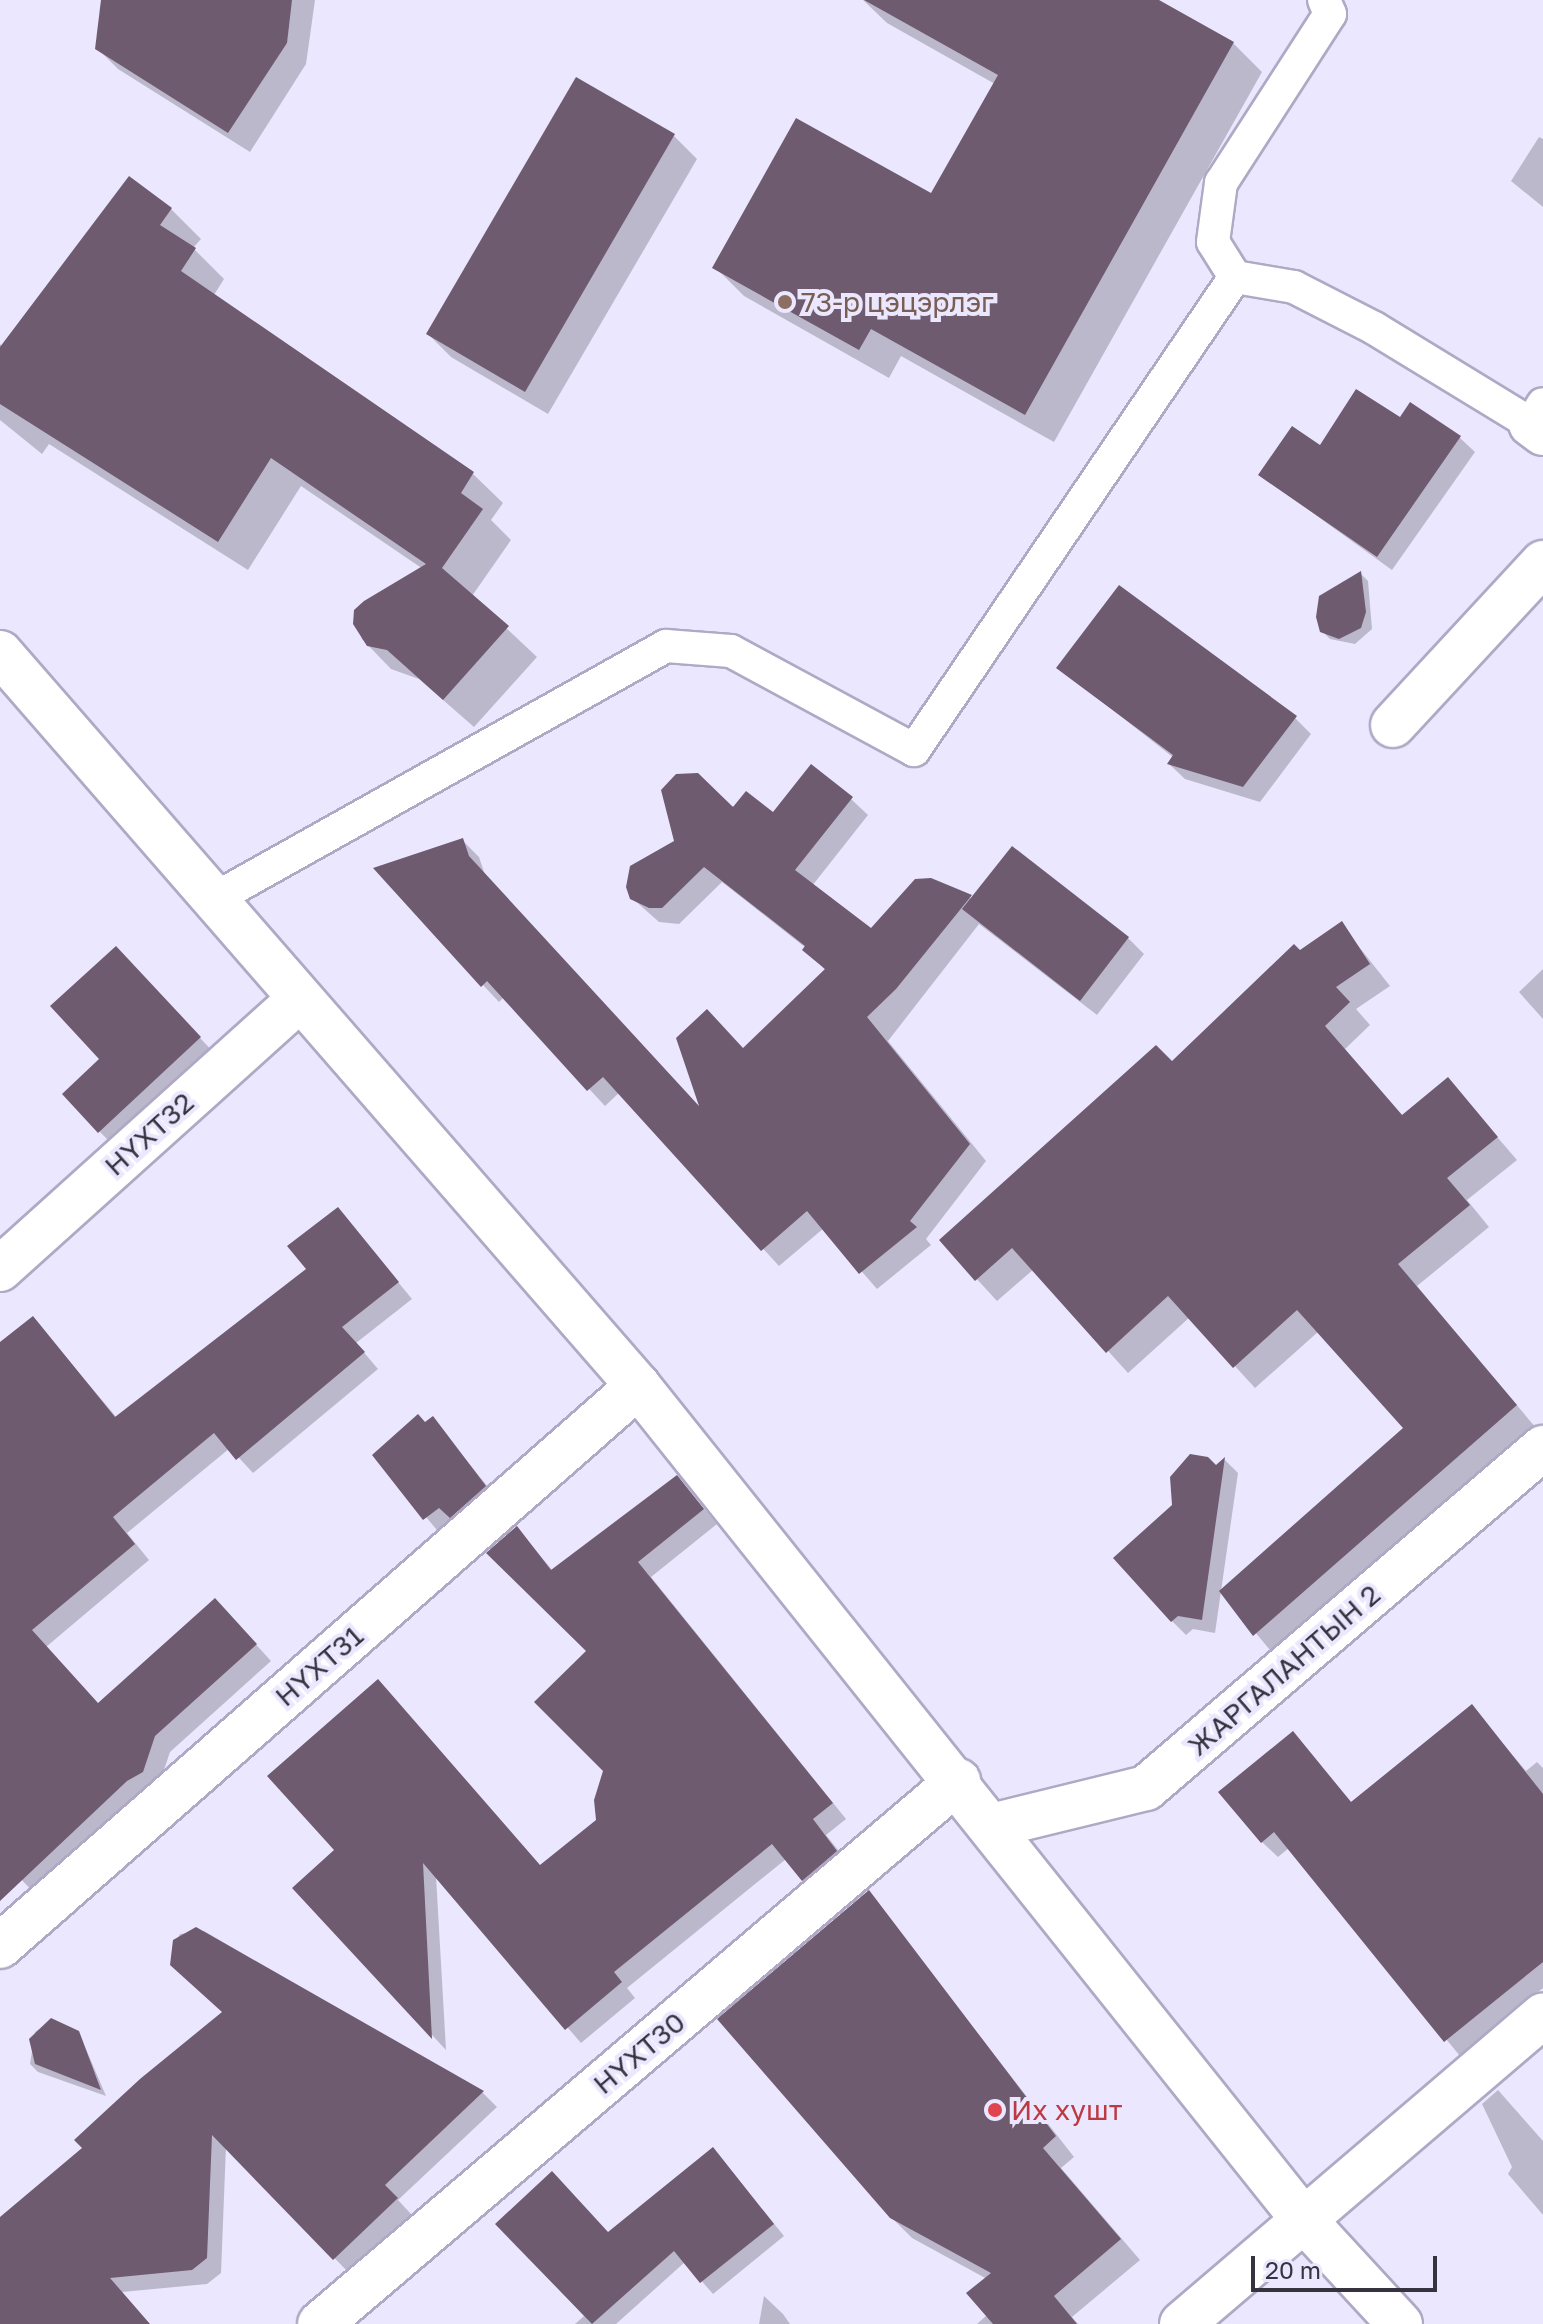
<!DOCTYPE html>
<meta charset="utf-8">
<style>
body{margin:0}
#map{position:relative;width:1543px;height:2324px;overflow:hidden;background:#ebe7fe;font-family:"Golos Text",sans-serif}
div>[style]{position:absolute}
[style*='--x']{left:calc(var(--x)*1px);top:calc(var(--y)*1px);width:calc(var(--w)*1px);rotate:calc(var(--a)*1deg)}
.shadow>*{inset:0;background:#0003}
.building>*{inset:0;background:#6e5b70}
.roads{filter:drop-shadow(2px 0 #afa9c5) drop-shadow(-2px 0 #afa9c5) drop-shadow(0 2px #afa9c5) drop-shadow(0 -2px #afa9c5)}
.lane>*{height:32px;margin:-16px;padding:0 16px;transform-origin:16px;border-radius:16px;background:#fff}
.street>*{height:44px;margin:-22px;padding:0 22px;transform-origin:22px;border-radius:22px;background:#fff}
.dots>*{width:22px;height:22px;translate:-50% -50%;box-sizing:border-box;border:4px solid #ebe7fe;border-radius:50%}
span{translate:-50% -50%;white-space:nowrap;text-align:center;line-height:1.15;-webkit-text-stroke:8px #ebe7fe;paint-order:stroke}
.education-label{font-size:28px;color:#785e54}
.left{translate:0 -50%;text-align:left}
.street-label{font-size:28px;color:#36333f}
.health-label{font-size:28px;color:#be3a42}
.scale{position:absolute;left:1251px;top:2256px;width:186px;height:36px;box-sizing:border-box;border:4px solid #36333f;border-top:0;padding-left:10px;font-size:24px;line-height:28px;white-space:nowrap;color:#36333f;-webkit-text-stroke:6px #ebe7fe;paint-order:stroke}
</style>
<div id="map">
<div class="shadow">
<i style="clip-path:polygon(103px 0,315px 0,306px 64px,250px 152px,118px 69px,97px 48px)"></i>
<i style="clip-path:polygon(863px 0,1155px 0,1233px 43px,1262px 72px,1054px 442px,901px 356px,889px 378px,744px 296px,715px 267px,932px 196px,995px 84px,887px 23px)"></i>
<i style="clip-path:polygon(674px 136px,697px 159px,548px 414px,451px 357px,428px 334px)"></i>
<i style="clip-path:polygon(1539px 137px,1543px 139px,1543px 207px,1511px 181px)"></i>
<i style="clip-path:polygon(171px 209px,201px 239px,193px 248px,224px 279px,214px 295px,473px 474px,503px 503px,491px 520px,511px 540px,472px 596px,537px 657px,474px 727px,419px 679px,391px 669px,362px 639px,356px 611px,423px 569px,301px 486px,248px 570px,49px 444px,42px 454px,0 420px,0 344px,3px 347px)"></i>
<i style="clip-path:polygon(1401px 419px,1460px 438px,1475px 452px,1392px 570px,1260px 475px)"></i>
<i style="clip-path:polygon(1361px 574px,1368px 581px,1372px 629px,1355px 644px,1330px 639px,1322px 631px)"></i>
<i style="clip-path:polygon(1059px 668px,1295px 718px,1311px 734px,1260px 802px,1185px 779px,1169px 764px,1174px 758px)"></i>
<i style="clip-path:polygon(663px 791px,773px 815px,851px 799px,868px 815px,812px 886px,871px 931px,930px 880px,973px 899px,1128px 938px,1144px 954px,1097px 1015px,979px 924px,888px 1041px,986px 1161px,926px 1239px,931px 1245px,877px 1289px,824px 1228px,779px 1266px,620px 1092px,605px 1106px,504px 997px,499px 1002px,483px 985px,377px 869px,462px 840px,479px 857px,485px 875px,703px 1112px,744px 1050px,826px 971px,806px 948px,722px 882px,679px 924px,659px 922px,632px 898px,677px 842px)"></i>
<i style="clip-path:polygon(1341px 924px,1390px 986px,1356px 1009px,1370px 1025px,1345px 1049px,1403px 1116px,1448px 1080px,1517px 1160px,1467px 1200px,1489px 1227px,1417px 1286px,1536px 1428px,1275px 1656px,1221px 1591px,1405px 1428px,1319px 1331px,1255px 1388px,1190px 1317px,1128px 1373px,1034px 1269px,997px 1301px,941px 1240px,1172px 1064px,1300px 952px)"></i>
<i style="clip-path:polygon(132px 965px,215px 1054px,115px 1147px,99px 1131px,102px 1059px)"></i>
<i style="clip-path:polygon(1543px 969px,1543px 1019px,1519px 992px)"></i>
<i style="clip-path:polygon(338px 1209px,412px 1299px,356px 1343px,378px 1369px,253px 1473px,230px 1448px,127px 1533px,149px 1560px,46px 1647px,99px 1705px,230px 1616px,271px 1661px,170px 1752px,158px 1788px,37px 1896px,19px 1877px,0 1894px,0 1346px,33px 1318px,117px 1418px,309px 1270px)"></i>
<i style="clip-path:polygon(433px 1419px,501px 1503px,441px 1535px,375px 1455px)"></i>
<i style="clip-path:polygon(1190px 1457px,1216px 1468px,1225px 1460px,1238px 1473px,1215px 1633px,1193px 1629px,1186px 1635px,1172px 1621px,1172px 1477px)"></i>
<i style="clip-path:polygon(677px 1477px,717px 1524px,651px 1577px,846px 1819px,826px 1835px,851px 1866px,818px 1894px,786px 1859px,627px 1988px,635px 1998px,581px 2043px,436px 1876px,446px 2050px,295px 1888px,337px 1850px,541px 1867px,599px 1821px,605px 1770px,589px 1651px,517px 1528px,553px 1571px)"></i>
<i style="clip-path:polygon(1472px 1707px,1526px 1771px,1537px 1762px,1543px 1768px,1543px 1988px,1460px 2056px,1289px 1848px,1278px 1857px,1262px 1842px,1293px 1734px,1353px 1804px)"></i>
<i style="clip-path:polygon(868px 1893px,1074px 2157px,1061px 2168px,1140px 2260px,1072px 2317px,1078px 2324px,977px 2324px,987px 2315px,987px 2279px,912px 2238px,891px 2217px)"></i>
<i style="clip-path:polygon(204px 1931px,483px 2093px,497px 2107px,398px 2200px,411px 2214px,349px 2273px,226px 2146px,221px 2273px,207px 2284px,122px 2292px,149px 2324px,0 2324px,0 2220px,85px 2149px,224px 2013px,172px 1964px,172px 1948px,180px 1934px)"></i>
<i style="clip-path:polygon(52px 2020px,80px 2035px,106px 2096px,38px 2072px,30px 2064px,35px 2032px)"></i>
<i style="clip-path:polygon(1498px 2090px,1543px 2141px,1543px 2215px,1508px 2174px,1512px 2167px,1482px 2104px)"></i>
<i style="clip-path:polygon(724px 2162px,784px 2236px,713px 2294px,685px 2262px,616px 2324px,575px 2324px,584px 2316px,498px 2224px,608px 2234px)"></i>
<i style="clip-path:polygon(764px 2296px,783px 2314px,790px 2324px,759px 2324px)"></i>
</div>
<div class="building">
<i style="clip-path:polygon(101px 0,292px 0,287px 43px,228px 133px,95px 49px)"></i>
<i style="clip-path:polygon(864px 0,1159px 0,1234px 42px,1025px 415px,871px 329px,859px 350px,712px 268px,796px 118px,931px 193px,998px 75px)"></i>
<i style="clip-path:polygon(576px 77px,675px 134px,525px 392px,426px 334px)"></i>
<i style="clip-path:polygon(129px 176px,172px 208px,160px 225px,196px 248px,181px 271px,474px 472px,461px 493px,483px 509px,442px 568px,509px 626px,443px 700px,387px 650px,367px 646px,353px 624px,354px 610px,364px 601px,426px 564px,271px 458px,218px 542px,0 404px,0 347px)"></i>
<i style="clip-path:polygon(1356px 389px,1400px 417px,1410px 402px,1461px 436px,1377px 557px,1258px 475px,1292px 426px,1320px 445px)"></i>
<i style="clip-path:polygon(1361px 571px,1366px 612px,1361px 628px,1339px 639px,1320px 632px,1316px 617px,1319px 596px)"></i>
<i style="clip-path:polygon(1119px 585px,1297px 716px,1243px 787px,1167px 764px,1173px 755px,1056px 668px)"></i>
<i style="clip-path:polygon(811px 764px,853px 797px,795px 870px,871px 928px,915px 879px,931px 878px,972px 895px,896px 989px,867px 1017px,970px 1144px,910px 1221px,917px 1227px,859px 1274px,807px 1211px,761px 1251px,603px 1077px,587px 1091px,487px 981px,481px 987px,373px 868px,463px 838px,469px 856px,699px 1106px,676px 1038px,707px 1009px,743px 1048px,825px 969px,802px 950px,805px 946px,704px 867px,662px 908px,649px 908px,630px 899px,626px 887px,630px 866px,674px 841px,661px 790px,676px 774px,698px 773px,733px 807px,746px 791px,773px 812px)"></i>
<i style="clip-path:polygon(1012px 846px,1129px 937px,1080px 1001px,962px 909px)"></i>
<i style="clip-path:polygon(1342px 921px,1370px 964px,1336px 987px,1350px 1002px,1325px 1026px,1402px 1115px,1448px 1077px,1498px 1137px,1447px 1178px,1470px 1205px,1398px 1264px,1517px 1405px,1253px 1636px,1219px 1591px,1403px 1428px,1297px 1310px,1233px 1368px,1168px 1296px,1106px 1353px,1012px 1248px,975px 1281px,939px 1240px,1156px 1045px,1172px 1061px,1294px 944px,1300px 950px)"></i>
<i style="clip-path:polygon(116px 946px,201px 1037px,98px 1133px,62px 1094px,99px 1059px,50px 1006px)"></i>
<i style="clip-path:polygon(338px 1207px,399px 1282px,342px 1327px,365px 1352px,236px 1460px,214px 1433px,113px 1517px,135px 1544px,32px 1630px,98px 1703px,215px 1598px,257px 1644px,155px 1736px,143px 1772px,127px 1781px,0 1901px,0 1342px,33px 1316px,115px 1417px,306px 1269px,287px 1246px)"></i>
<i style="clip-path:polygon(418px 1414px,425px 1422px,433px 1416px,486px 1486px,450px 1518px,439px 1508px,423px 1520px,372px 1455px)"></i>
<i style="clip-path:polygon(1190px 1454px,1208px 1457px,1216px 1465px,1225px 1457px,1202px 1620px,1178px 1616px,1171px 1622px,1113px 1558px,1172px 1505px,1170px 1477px)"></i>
<i style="clip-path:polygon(677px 1475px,704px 1509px,638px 1562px,833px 1803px,813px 1819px,837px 1851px,802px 1881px,772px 1844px,614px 1972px,622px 1982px,565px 2030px,423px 1863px,432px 2039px,292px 1888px,334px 1850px,267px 1776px,378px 1679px,540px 1865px,596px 1820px,594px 1800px,603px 1771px,534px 1702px,586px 1651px,486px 1553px,517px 1526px,551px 1570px)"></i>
<i style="clip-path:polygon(1472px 1704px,1543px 1794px,1543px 1962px,1444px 2042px,1274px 1832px,1261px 1843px,1218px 1792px,1293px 1731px,1351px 1802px)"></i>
<i style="clip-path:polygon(869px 1890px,1056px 2136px,1043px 2148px,1121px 2239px,1054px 2296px,1077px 2324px,993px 2324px,966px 2293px,991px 2273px,890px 2218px,717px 2019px)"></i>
<i style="clip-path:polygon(196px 1927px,484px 2091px,385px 2185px,398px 2198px,333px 2260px,212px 2135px,207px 2258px,192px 2270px,110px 2278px,150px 2324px,0 2324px,0 2217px,82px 2148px,74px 2140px,140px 2079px,222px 2012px,170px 1965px,173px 1940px)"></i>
<i style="clip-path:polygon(51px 2018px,79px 2031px,101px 2090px,35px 2064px,29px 2039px)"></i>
<i style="clip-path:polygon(713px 2147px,774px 2224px,700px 2283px,674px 2251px,592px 2324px,495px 2224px,552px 2171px,608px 2232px)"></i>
</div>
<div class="roads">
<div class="lane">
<i style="--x:1235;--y:277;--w:41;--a:-122.2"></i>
<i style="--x:1213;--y:242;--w:60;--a:-82.3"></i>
<i style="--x:1221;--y:183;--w:201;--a:-57.2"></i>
<i style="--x:1330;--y:14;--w:15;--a:-113"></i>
<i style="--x:214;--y:899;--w:518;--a:-29.24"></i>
<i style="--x:666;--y:646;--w:65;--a:4.4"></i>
<i style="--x:731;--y:651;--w:208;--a:28.4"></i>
<i style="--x:914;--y:750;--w:572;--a:-55.84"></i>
<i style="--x:1235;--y:277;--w:60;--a:9.6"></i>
<i style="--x:1294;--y:287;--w:90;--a:27.1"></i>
<i style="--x:1374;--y:328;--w:184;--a:31.4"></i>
<i style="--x:1531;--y:424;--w:23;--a:-59"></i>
</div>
<div class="street">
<i style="--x:1531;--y:424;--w:15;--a:37"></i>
<i style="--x:0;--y:653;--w:972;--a:48.96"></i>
<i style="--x:638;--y:1386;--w:1066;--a:51.4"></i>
<i style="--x:1303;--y:2219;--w:143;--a:47.3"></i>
<i style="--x:1393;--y:725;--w:221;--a:-47.2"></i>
<i style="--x:0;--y:1269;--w:402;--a:-42"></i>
<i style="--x:991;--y:1826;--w:160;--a:-13.8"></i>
<i style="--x:1146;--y:1788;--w:523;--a:-40.58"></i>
<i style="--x:0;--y:1946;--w:849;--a:-41.27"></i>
<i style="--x:320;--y:2324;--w:838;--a:-40.4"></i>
<i style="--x:1182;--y:2324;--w:475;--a:-40.5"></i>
</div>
</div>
<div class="dots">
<i style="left:785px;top:302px;background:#8d6e63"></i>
<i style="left:995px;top:2110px;background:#e0444e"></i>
</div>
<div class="education-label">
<span class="left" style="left:801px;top:302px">73-р цэцэрлэг</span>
</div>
<div class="street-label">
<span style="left:149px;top:1134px;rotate:-42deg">НҮХТ32</span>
<span style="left:319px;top:1666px;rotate:-41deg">НҮХТ31</span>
<span style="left:1284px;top:1670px;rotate:-41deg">ЖАРГАЛАНТЫН 2</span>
<span style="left:639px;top:2053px;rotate:-40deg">НҮХТ30</span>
</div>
<div class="health-label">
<span class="left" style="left:1011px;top:2110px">Их хушт</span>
</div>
<div class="scale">20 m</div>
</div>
